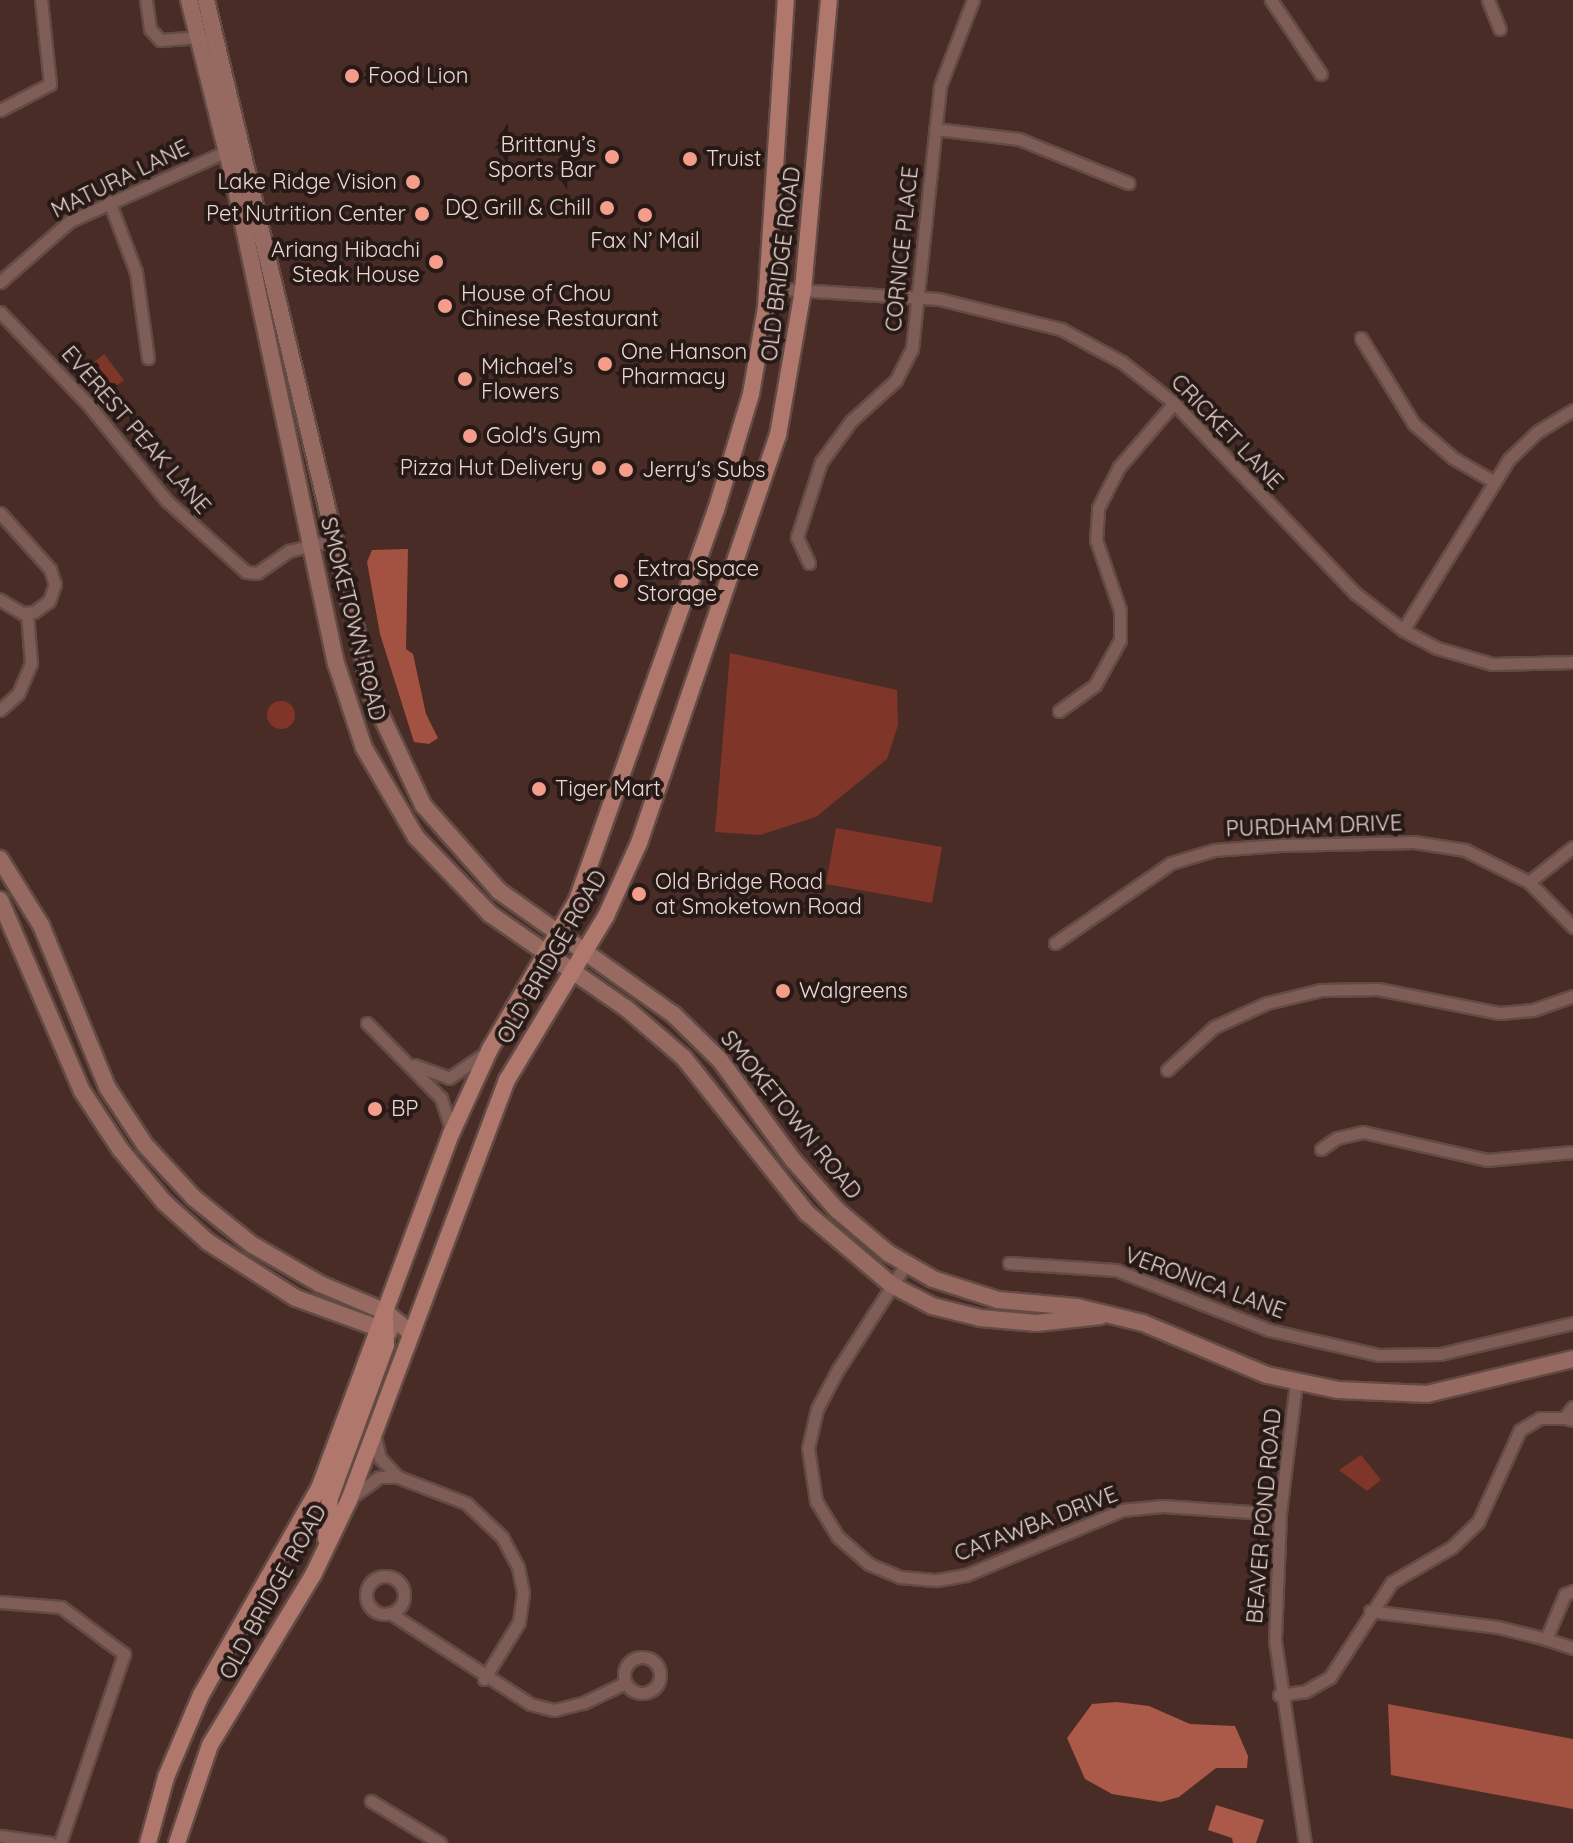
<!DOCTYPE html>
<meta charset="utf-8">
<style>
body{margin:0}
#map{position:relative;width:1573px;height:1843px;overflow:hidden;background:#492c26;font-family:Quicksand,sans-serif}
div>[style]{position:absolute}
[style*='--x']{left:calc(var(--x)*1px);top:calc(var(--y)*1px);width:calc(var(--w)*1px);rotate:calc(var(--a)*1deg)}
.green>*{inset:0;background:#7f3628}
.round{border-radius:50%}
.forest>*{inset:0;background:#a35141}
.water>*{inset:0;background:#ab5948}
.roads{filter:drop-shadow(2px 0 #634b45) drop-shadow(-2px 0 #634b45) drop-shadow(0 2px #634b45) drop-shadow(0 -2px #634b45)}
.street>*{height:11px;margin:-5.5px;padding:0 5.5px;transform-origin:5.5px;border-radius:5.5px;background:#7e5d56}
.street>.ring{margin:-5.5px;padding:0;box-sizing:content-box;background:none;border:11px solid #7e5d56;border-radius:50%}
.secondary>*{height:16px;margin:-8px;padding:0 8px;transform-origin:8px;border-radius:8px;background:#976a61}
.primary>*{height:16px;margin:-8px;padding:0 8px;transform-origin:8px;border-radius:8px;background:#b0786c}
.dots>*{width:22px;height:22px;translate:-50% -50%;box-sizing:border-box;border:4px solid #261916;border-radius:50%}
span{translate:-50% -50%;white-space:nowrap;text-align:center;line-height:1.15;-webkit-text-stroke:8px #261916;paint-order:stroke}
.poi-label{font-size:22px;color:#ebd8d3}
.left{translate:0 -50%;text-align:left}
.right{translate:-100% -50%;text-align:right}
.street-label{font-size:22px;color:#ebd8d3}
</style>
<div id="map">
<div class="green">
<i style="clip-path:polygon(104px 354px,124px 380px,108px 393px,88px 367px)"></i>
<i style="clip-path:polygon(730px 653px,897px 690px,898px 725px,887px 759px,816px 817px,760px 835px,715px 832px)"></i>
<i class="round" style="left:267px;top:701px;width:28px;height:28px"></i>
<i style="clip-path:polygon(836px 828px,942px 847px,932px 903px,826px 884px)"></i>
<i style="clip-path:polygon(1361px 1455px,1381px 1480px,1367px 1491px,1339px 1470px)"></i>
</div>
<div class="forest">
<i style="clip-path:polygon(408px 549px,406px 649px,413px 654px,426px 714px,438px 738px,429px 744px,414px 742px,380px 634px,367px 562px,372px 550px)"></i>
<i style="clip-path:polygon(1388px 1704px,1573px 1739px,1573px 1809px,1391px 1775px)"></i>
</div>
<div class="water">
<i style="clip-path:polygon(1117px 1702px,1149px 1706px,1190px 1724px,1235px 1726px,1248px 1756px,1247px 1768px,1216px 1768px,1179px 1797px,1161px 1802px,1112px 1794px,1085px 1779px,1067px 1738px,1092px 1704px)"></i>
<i style="clip-path:polygon(1216px 1805px,1264px 1820px,1256px 1843px,1233px 1843px,1232px 1838px,1208px 1830px)"></i>
</div>
<div class="roads">
<div class="street">
<i style="--x:146;--y:0;--w:29;--a:82"></i>
<i style="--x:150;--y:29;--w:15;--a:48"></i>
<i style="--x:160;--y:40;--w:41;--a:-4.2"></i>
<i style="--x:1271;--y:0;--w:89;--a:56"></i>
<i style="--x:1488;--y:0;--w:31;--a:68"></i>
<i style="--x:0;--y:110;--w:56;--a:-27.5"></i>
<i style="--x:50;--y:84;--w:84;--a:-96.1"></i>
<i style="--x:935;--y:129;--w:85;--a:6.8"></i>
<i style="--x:1019;--y:139;--w:118;--a:22"></i>
<i style="--x:109;--y:201;--w:76;--a:69.2"></i>
<i style="--x:136;--y:272;--w:87;--a:82.1"></i>
<i style="--x:0;--y:282;--w:93;--a:-41.1"></i>
<i style="--x:70;--y:221;--w:172;--a:-24"></i>
<i style="--x:768;--y:288;--w:171;--a:3.7"></i>
<i style="--x:939;--y:299;--w:126;--a:13.8"></i>
<i style="--x:1061;--y:329;--w:69;--a:28.4"></i>
<i style="--x:1122;--y:362;--w:66;--a:38.3"></i>
<i style="--x:1174;--y:403;--w:262;--a:46.4"></i>
<i style="--x:1355;--y:593;--w:61;--a:37.6"></i>
<i style="--x:1403;--y:630;--w:38;--a:28"></i>
<i style="--x:1437;--y:648;--w:57;--a:16.2"></i>
<i style="--x:1492;--y:664;--w:81;--a:-1.4"></i>
<i style="--x:0;--y:312;--w:126;--a:46.3"></i>
<i style="--x:87;--y:403;--w:127;--a:50.8"></i>
<i style="--x:167;--y:501;--w:106;--a:41.9"></i>
<i style="--x:246;--y:572;--w:11;--a:5"></i>
<i style="--x:257;--y:573;--w:39;--a:-35"></i>
<i style="--x:289;--y:551;--w:44;--a:-14.3"></i>
<i style="--x:1361;--y:338;--w:101;--a:58.4"></i>
<i style="--x:1414;--y:424;--w:52;--a:41.1"></i>
<i style="--x:1453;--y:458;--w:46;--a:29.9"></i>
<i style="--x:0;--y:513;--w:75;--a:48.2"></i>
<i style="--x:50;--y:569;--w:16;--a:72"></i>
<i style="--x:55;--y:584;--w:18;--a:109"></i>
<i style="--x:49;--y:601;--w:19;--a:144"></i>
<i style="--x:34;--y:612;--w:12;--a:175"></i>
<i style="--x:22;--y:613;--w:26;--a:-149"></i>
<i style="--x:809;--y:563;--w:29;--a:-115"></i>
<i style="--x:797;--y:537;--w:79;--a:-72.3"></i>
<i style="--x:821;--y:462;--w:51;--a:-53.8"></i>
<i style="--x:851;--y:421;--w:61;--a:-42.3"></i>
<i style="--x:896;--y:380;--w:35;--a:-63"></i>
<i style="--x:912;--y:349;--w:264;--a:-83.9"></i>
<i style="--x:940;--y:86;--w:92;--a:-69"></i>
<i style="--x:1403;--y:630;--w:201;--a:-58.2"></i>
<i style="--x:1509;--y:459;--w:39;--a:-44"></i>
<i style="--x:1537;--y:432;--w:42;--a:-31.4"></i>
<i style="--x:0;--y:710;--w:24;--a:-42"></i>
<i style="--x:18;--y:694;--w:34;--a:-67"></i>
<i style="--x:31;--y:663;--w:50;--a:-94.6"></i>
<i style="--x:1059;--y:711;--w:44;--a:-35.8"></i>
<i style="--x:1095;--y:685;--w:51;--a:-60.9"></i>
<i style="--x:1120;--y:640;--w:30;--a:-90"></i>
<i style="--x:1120;--y:610;--w:74;--a:-108.9"></i>
<i style="--x:1096;--y:540;--w:32;--a:-86"></i>
<i style="--x:1098;--y:508;--w:46;--a:-62.9"></i>
<i style="--x:1119;--y:467;--w:84;--a:-49.3"></i>
<i style="--x:1529;--y:882;--w:56;--a:-38.5"></i>
<i style="--x:1055;--y:943;--w:141;--a:-34.6"></i>
<i style="--x:1171;--y:863;--w:45;--a:-16.8"></i>
<i style="--x:1214;--y:850;--w:66;--a:-4.3"></i>
<i style="--x:1280;--y:845;--w:134;--a:-1.3"></i>
<i style="--x:1414;--y:842;--w:52;--a:8.9"></i>
<i style="--x:1465;--y:850;--w:72;--a:26.6"></i>
<i style="--x:1529;--y:882;--w:63;--a:45.6"></i>
<i style="--x:367;--y:1023;--w:105;--a:45.4"></i>
<i style="--x:441;--y:1098;--w:36;--a:72"></i>
<i style="--x:414;--y:1065;--w:37;--a:20"></i>
<i style="--x:449;--y:1078;--w:46;--a:-34.4"></i>
<i style="--x:1167;--y:1070;--w:64;--a:-42.5"></i>
<i style="--x:1214;--y:1027;--w:58;--a:-24.4"></i>
<i style="--x:1267;--y:1003;--w:56;--a:-13.5"></i>
<i style="--x:1321;--y:990;--w:57;--a:-1"></i>
<i style="--x:1378;--y:989;--w:123;--a:11.2"></i>
<i style="--x:1499;--y:1013;--w:34;--a:-5"></i>
<i style="--x:1533;--y:1010;--w:42;--a:-19.3"></i>
<i style="--x:1321;--y:1149;--w:19;--a:-35"></i>
<i style="--x:1337;--y:1138;--w:27;--a:-13"></i>
<i style="--x:1363;--y:1132;--w:127;--a:12.7"></i>
<i style="--x:1487;--y:1160;--w:86;--a:-5.3"></i>
<i style="--x:1009;--y:1263;--w:107;--a:3.7"></i>
<i style="--x:1116;--y:1270;--w:164;--a:21.4"></i>
<i style="--x:1269;--y:1330;--w:113;--a:12.8"></i>
<i style="--x:1379;--y:1355;--w:61;--a:-0.9"></i>
<i style="--x:1440;--y:1354;--w:137;--a:-13.1"></i>
<i style="--x:906;--y:1264;--w:127;--a:122.8"></i>
<i style="--x:837;--y:1371;--w:43;--a:117.8"></i>
<i style="--x:817;--y:1409;--w:40;--a:103"></i>
<i style="--x:808;--y:1448;--w:54;--a:81.4"></i>
<i style="--x:816;--y:1501;--w:42;--a:58.6"></i>
<i style="--x:838;--y:1537;--w:41;--a:41.1"></i>
<i style="--x:869;--y:1564;--w:34;--a:23"></i>
<i style="--x:900;--y:1577;--w:37;--a:5"></i>
<i style="--x:937;--y:1580;--w:29;--a:-10"></i>
<i style="--x:966;--y:1575;--w:169;--a:-22.6"></i>
<i style="--x:1122;--y:1510;--w:41;--a:-5.6"></i>
<i style="--x:1163;--y:1506;--w:117;--a:3.9"></i>
<i style="--x:1296;--y:1383;--w:132;--a:97"></i>
<i style="--x:1280;--y:1514;--w:127;--a:92.3"></i>
<i style="--x:1275;--y:1641;--w:204;--a:81.6"></i>
<i style="--x:1573;--y:1407;--w:14;--a:129"></i>
<i style="--x:1564;--y:1418;--w:9;--a:13"></i>
<i style="--x:375;--y:1437;--w:22;--a:77"></i>
<i style="--x:380;--y:1458;--w:26;--a:47"></i>
<i style="--x:353;--y:1496;--w:32;--a:-36"></i>
<i style="--x:379;--y:1477;--w:19;--a:0"></i>
<i style="--x:398;--y:1477;--w:73;--a:20.9"></i>
<i style="--x:466;--y:1503;--w:50;--a:43.4"></i>
<i style="--x:502;--y:1537;--w:34;--a:62"></i>
<i style="--x:518;--y:1567;--w:26;--a:79"></i>
<i style="--x:523;--y:1593;--w:29;--a:98"></i>
<i style="--x:519;--y:1622;--w:67;--a:121.6"></i>
<i class="ring" style="left:366px;top:1576px;width:27px;height:27px"></i>
<i style="--x:1573;--y:1591;--w:9;--a:159"></i>
<i style="--x:1565;--y:1594;--w:49;--a:112.9"></i>
<i style="--x:1546;--y:1639;--w:28;--a:18"></i>
<i style="--x:0;--y:1602;--w:61;--a:4.7"></i>
<i style="--x:61;--y:1607;--w:79;--a:36.7"></i>
<i style="--x:124;--y:1654;--w:200;--a:108.7"></i>
<i style="--x:1370;--y:1611;--w:129;--a:7.1"></i>
<i style="--x:1498;--y:1627;--w:49;--a:14"></i>
<i style="--x:390;--y:1613;--w:167;--a:33"></i>
<i style="--x:530;--y:1704;--w:25;--a:14"></i>
<i style="--x:554;--y:1710;--w:30;--a:-14"></i>
<i style="--x:583;--y:1703;--w:47;--a:-25.5"></i>
<i class="ring" style="left:624px;top:1657px;width:25px;height:25px"></i>
<i style="--x:1279;--y:1695;--w:27;--a:-8"></i>
<i style="--x:1306;--y:1691;--w:28;--a:-30"></i>
<i style="--x:1330;--y:1677;--w:113;--a:-56.9"></i>
<i style="--x:1392;--y:1582;--w:69;--a:-30.3"></i>
<i style="--x:1452;--y:1547;--w:36;--a:-44"></i>
<i style="--x:1478;--y:1522;--w:101;--a:-65.5"></i>
<i style="--x:1520;--y:1430;--w:23;--a:-31"></i>
<i style="--x:1540;--y:1418;--w:24;--a:0"></i>
<i style="--x:371;--y:1801;--w:81;--a:31.3"></i>
<i style="--x:0;--y:1836;--w:51;--a:7.8"></i>
</div>
<div class="secondary">
<i style="--x:189;--y:0;--w:186;--a:76"></i>
<i style="--x:234;--y:180;--w:494;--a:78.1"></i>
<i style="--x:336;--y:663;--w:89;--a:71.8"></i>
<i style="--x:364;--y:748;--w:103;--a:59.7"></i>
<i style="--x:416;--y:837;--w:107;--a:46.1"></i>
<i style="--x:490;--y:914;--w:165;--a:34.7"></i>
<i style="--x:626;--y:1008;--w:77;--a:40.8"></i>
<i style="--x:684;--y:1058;--w:198;--a:51.6"></i>
<i style="--x:807;--y:1213;--w:111;--a:40.3"></i>
<i style="--x:892;--y:1285;--w:45;--a:27.7"></i>
<i style="--x:932;--y:1306;--w:49;--a:14"></i>
<i style="--x:980;--y:1318;--w:57;--a:5"></i>
<i style="--x:1037;--y:1323;--w:64;--a:-6.2"></i>
<i style="--x:206;--y:0;--w:716;--a:76.59"></i>
<i style="--x:372;--y:696;--w:120;--a:64.9"></i>
<i style="--x:423;--y:805;--w:115;--a:48.5"></i>
<i style="--x:499;--y:891;--w:213;--a:35.3"></i>
<i style="--x:673;--y:1014;--w:66;--a:44.4"></i>
<i style="--x:720;--y:1060;--w:124;--a:53.9"></i>
<i style="--x:793;--y:1160;--w:67;--a:48.7"></i>
<i style="--x:837;--y:1210;--w:67;--a:40.1"></i>
<i style="--x:888;--y:1253;--w:52;--a:30"></i>
<i style="--x:933;--y:1279;--w:68;--a:17.9"></i>
<i style="--x:998;--y:1300;--w:79;--a:5.1"></i>
<i style="--x:1077;--y:1307;--w:68;--a:13.6"></i>
<i style="--x:1143;--y:1323;--w:134;--a:22.8"></i>
<i style="--x:1267;--y:1375;--w:73;--a:11.9"></i>
<i style="--x:1338;--y:1390;--w:89;--a:2.6"></i>
<i style="--x:1427;--y:1394;--w:150;--a:-13.5"></i>
<i style="--x:0;--y:859;--w:78;--a:58.2"></i>
<i style="--x:41;--y:925;--w:175;--a:67.8"></i>
<i style="--x:107;--y:1087;--w:69;--a:56.8"></i>
<i style="--x:145;--y:1145;--w:72;--a:47.2"></i>
<i style="--x:194;--y:1198;--w:73;--a:38.9"></i>
<i style="--x:251;--y:1244;--w:80;--a:30.1"></i>
<i style="--x:320;--y:1284;--w:69;--a:22.9"></i>
<i style="--x:384;--y:1311;--w:35;--a:39"></i>
<i style="--x:0;--y:900;--w:208;--a:66.8"></i>
<i style="--x:82;--y:1091;--w:69;--a:56.8"></i>
<i style="--x:120;--y:1149;--w:69;--a:50.3"></i>
<i style="--x:164;--y:1202;--w:59;--a:42.3"></i>
<i style="--x:208;--y:1242;--w:104;--a:32.5"></i>
<i style="--x:296;--y:1298;--w:99;--a:20.1"></i>
</div>
<div class="primary">
<i style="--x:326;--y:1539;--w:41;--a:-84.4"></i>
<i style="--x:330;--y:1498;--w:163;--a:-69.9"></i>
<i style="--x:386;--y:1345;--w:32;--a:-92"></i>
<i style="--x:148;--y:1843;--w:68;--a:-74.7"></i>
<i style="--x:166;--y:1777;--w:89;--a:-66.9"></i>
<i style="--x:201;--y:1695;--w:241;--a:-60.3"></i>
<i style="--x:320;--y:1486;--w:378;--a:-69.6"></i>
<i style="--x:452;--y:1132;--w:91;--a:-65.4"></i>
<i style="--x:490;--y:1049;--w:173;--a:-59.7"></i>
<i style="--x:577;--y:900;--w:414;--a:-70.4"></i>
<i style="--x:716;--y:510;--w:121;--a:-73.2"></i>
<i style="--x:751;--y:394;--w:88;--a:-80.2"></i>
<i style="--x:766;--y:307;--w:308;--a:-86.3"></i>
<i style="--x:177;--y:1843;--w:103;--a:-71.4"></i>
<i style="--x:210;--y:1745;--w:201;--a:-58.8"></i>
<i style="--x:314;--y:1573;--w:81;--a:-64.4"></i>
<i style="--x:349;--y:1500;--w:449;--a:-69.4"></i>
<i style="--x:507;--y:1080;--w:192;--a:-58.9"></i>
<i style="--x:606;--y:916;--w:80;--a:-65.7"></i>
<i style="--x:639;--y:843;--w:431;--a:-71.2"></i>
<i style="--x:778;--y:435;--w:147;--a:-80.2"></i>
<i style="--x:803;--y:290;--w:291;--a:-84.9"></i>
</div>
</div>
<div class="dots">
<i style="left:352px;top:76px;background:#f49d8b"></i>
<i style="left:612px;top:157px;background:#f49d8b"></i>
<i style="left:690px;top:159px;background:#f49d8b"></i>
<i style="left:413px;top:182px;background:#f49d8b"></i>
<i style="left:607px;top:208px;background:#f49d8b"></i>
<i style="left:422px;top:214px;background:#f49d8b"></i>
<i style="left:645px;top:215px;background:#f49d8b"></i>
<i style="left:436px;top:262px;background:#f49d8b"></i>
<i style="left:445px;top:306px;background:#f49d8b"></i>
<i style="left:605px;top:364px;background:#f49d8b"></i>
<i style="left:465px;top:379px;background:#f49d8b"></i>
<i style="left:470px;top:436px;background:#f49d8b"></i>
<i style="left:599px;top:468px;background:#f49d8b"></i>
<i style="left:626px;top:470px;background:#f49d8b"></i>
<i style="left:621px;top:581px;background:#f49d8b"></i>
<i style="left:539px;top:789px;background:#f49d8b"></i>
<i style="left:639px;top:894px;background:#f49d8b"></i>
<i style="left:783px;top:991px;background:#f49d8b"></i>
<i style="left:375px;top:1109px;background:#f49d8b"></i>
</div>
<div class="poi-label">
<span class="left" style="left:368px;top:76px">Food Lion</span>
<span class="right" style="left:596px;top:157px">Brittany’s<br>Sports Bar</span>
<span class="left" style="left:706px;top:159px">Truist</span>
<span class="right" style="left:397px;top:182px">Lake Ridge Vision</span>
<span class="right" style="left:591px;top:208px">DQ Grill &amp; Chill</span>
<span class="right" style="left:406px;top:214px">Pet Nutrition Center</span>
<span style="left:645px;top:241px">Fax N’ Mail</span>
<span class="right" style="left:420px;top:262px">Ariang Hibachi<br>Steak House</span>
<span class="left" style="left:461px;top:306px">House of Chou<br>Chinese Restaurant</span>
<span class="left" style="left:621px;top:364px">One Hanson<br>Pharmacy</span>
<span class="left" style="left:481px;top:379px">Michael’s<br>Flowers</span>
<span class="left" style="left:486px;top:436px">Gold's Gym</span>
<span class="right" style="left:583px;top:468px">Pizza Hut Delivery</span>
<span class="left" style="left:642px;top:470px">Jerry's Subs</span>
<span class="left" style="left:637px;top:581px">Extra Space<br>Storage</span>
<span class="left" style="left:555px;top:789px">Tiger Mart</span>
<span class="left" style="left:655px;top:894px">Old Bridge Road<br>at Smoketown Road</span>
<span class="left" style="left:799px;top:991px">Walgreens</span>
<span class="left" style="left:391px;top:1109px">BP</span>
</div>
<div class="street-label">
<span style="left:120px;top:179px;rotate:-26deg">MATURA LANE</span>
<span style="left:902px;top:249px;rotate:-84deg">CORNICE PLACE</span>
<span style="left:781px;top:264px;rotate:-83deg">OLD BRIDGE ROAD</span>
<span style="left:136px;top:430px;rotate:49deg">EVEREST PEAK LANE</span>
<span style="left:1227px;top:432px;rotate:46deg">CRICKET LANE</span>
<span style="left:353px;top:619px;rotate:76deg">SMOKETOWN ROAD</span>
<span style="left:1314px;top:826px;rotate:-2deg">PURDHAM DRIVE</span>
<span style="left:552px;top:957px;rotate:-60deg">OLD BRIDGE ROAD</span>
<span style="left:791px;top:1115px;rotate:51deg">SMOKETOWN ROAD</span>
<span style="left:1205px;top:1283px;rotate:20deg">VERONICA LANE</span>
<span style="left:1264px;top:1516px;rotate:-85deg">BEAVER POND ROAD</span>
<span style="left:1036px;top:1524px;rotate:-21deg">CATAWBA DRIVE</span>
<span style="left:273px;top:1592px;rotate:-61deg">OLD BRIDGE ROAD</span>
</div>
</div>
